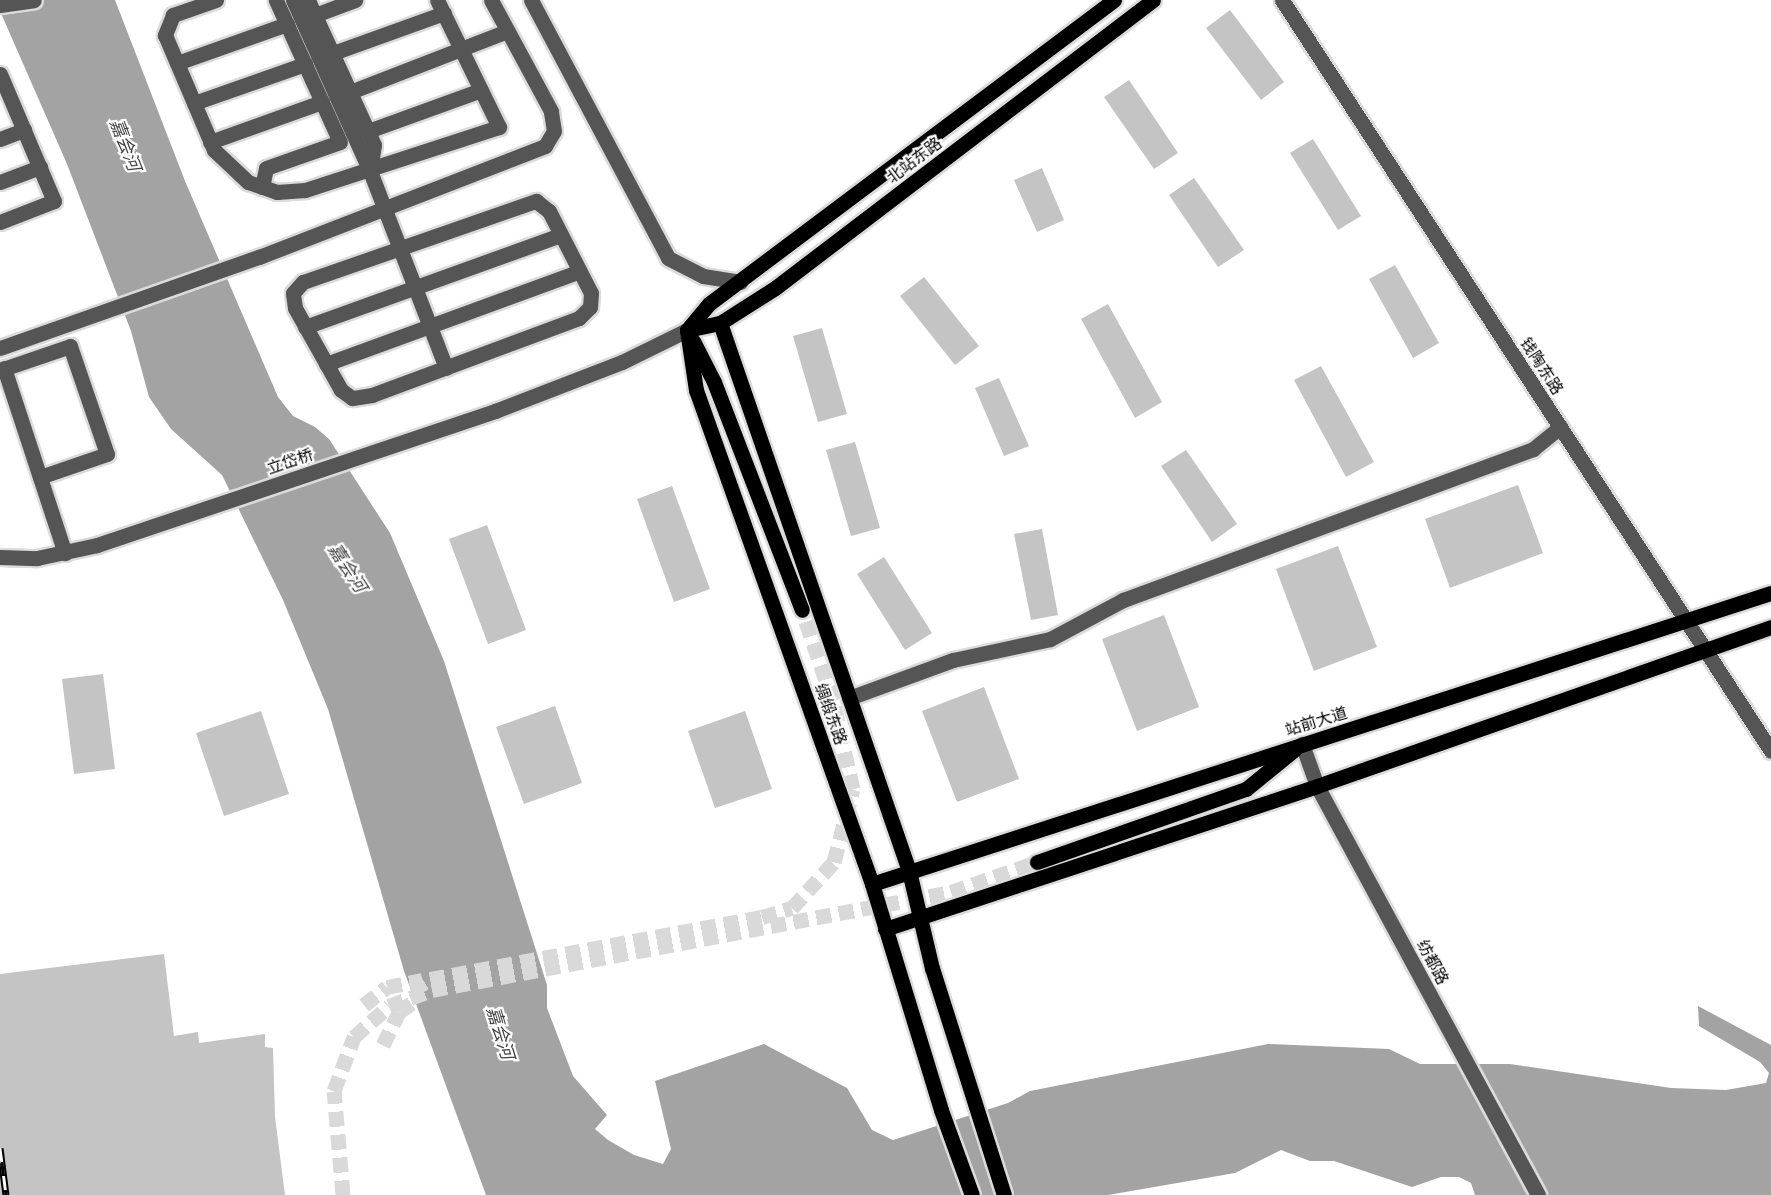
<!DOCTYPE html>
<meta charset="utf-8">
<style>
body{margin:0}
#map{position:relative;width:1771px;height:1195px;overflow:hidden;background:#fff;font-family:"IBM Plex Sans","Noto Sans SC",sans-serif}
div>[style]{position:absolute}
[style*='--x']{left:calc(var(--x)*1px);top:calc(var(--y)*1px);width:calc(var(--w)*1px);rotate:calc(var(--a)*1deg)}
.water>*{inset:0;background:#a3a3a3}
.building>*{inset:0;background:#c4c4c4}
.major-tunnel>*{height:15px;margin-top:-7.5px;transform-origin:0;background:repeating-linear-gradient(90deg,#d9d9d9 0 15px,transparent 0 23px)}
.roads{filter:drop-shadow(2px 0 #dbdbdb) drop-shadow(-2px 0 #dbdbdb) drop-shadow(0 2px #dbdbdb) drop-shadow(0 -2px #dbdbdb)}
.minor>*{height:15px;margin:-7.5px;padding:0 7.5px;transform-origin:7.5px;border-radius:7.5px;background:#555}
.major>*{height:15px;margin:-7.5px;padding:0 7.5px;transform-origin:7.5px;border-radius:7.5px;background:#000}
.rail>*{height:7px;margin-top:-3.5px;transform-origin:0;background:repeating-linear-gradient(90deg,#fff 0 14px,#000 0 28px);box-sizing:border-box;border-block:2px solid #000}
span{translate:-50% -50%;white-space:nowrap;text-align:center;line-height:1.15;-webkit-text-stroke:4.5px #fff;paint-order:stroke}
.street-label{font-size:16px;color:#000}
.water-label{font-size:18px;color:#444;font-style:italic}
</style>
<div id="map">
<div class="water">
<i style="clip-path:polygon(0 0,115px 0,185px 181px,278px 397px,293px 416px,315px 427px,329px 439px,390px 533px,444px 661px,547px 985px,547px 1008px,573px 1076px,607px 1115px,595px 1129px,608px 1140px,634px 1155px,663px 1164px,671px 1149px,655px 1081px,764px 1044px,847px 1088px,872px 1130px,893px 1140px,1008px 1103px,1030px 1091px,1268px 1044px,1389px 1049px,1420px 1064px,1510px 1064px,1671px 1088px,1726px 1090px,1766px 1083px,1769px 1073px,1760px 1062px,1699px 1026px,1698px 1006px,1771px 1045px,1771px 1195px,1475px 1195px,1471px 1183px,1459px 1177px,1441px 1177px,1412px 1187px,1334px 1161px,1310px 1161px,1281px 1150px,1235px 1173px,1108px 1195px,486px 1195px,404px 971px,328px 709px,283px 600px,222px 475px,171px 429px,149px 397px,131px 331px,67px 164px,0 11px)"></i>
</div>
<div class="building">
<i style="clip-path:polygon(1230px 10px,1284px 82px,1261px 100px,1206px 28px)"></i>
<i style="clip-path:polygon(1129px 80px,1178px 153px,1154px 169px,1104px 97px)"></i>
<i style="clip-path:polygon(1313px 139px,1361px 216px,1338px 230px,1290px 153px)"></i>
<i style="clip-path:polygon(1042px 168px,1064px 220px,1037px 232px,1014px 180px)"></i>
<i style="clip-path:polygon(1194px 178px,1244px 250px,1218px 267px,1169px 195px)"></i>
<i style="clip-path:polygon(1395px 265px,1439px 343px,1413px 358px,1369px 279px)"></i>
<i style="clip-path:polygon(924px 277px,979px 346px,955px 365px,900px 296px)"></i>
<i style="clip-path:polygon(1108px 304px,1162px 402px,1135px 418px,1081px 319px)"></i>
<i style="clip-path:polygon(822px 328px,847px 414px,818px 422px,793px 336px)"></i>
<i style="clip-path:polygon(1321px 366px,1374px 462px,1346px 477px,1294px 380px)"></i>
<i style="clip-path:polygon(999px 378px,1029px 446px,1004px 456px,975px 388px)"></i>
<i style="clip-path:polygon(855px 442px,880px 528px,851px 536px,826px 450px)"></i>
<i style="clip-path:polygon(1186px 450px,1237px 524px,1212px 542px,1161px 466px)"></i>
<i style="clip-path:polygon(1518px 485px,1543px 553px,1450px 588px,1425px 519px)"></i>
<i style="clip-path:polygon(672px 486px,710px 589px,674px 602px,637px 499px)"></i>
<i style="clip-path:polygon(487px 525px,526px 630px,488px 644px,449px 539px)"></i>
<i style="clip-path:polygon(1042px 529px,1058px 615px,1031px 620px,1014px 534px)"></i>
<i style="clip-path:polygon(1338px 546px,1377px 647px,1314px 671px,1276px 569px)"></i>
<i style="clip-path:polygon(884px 557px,932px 633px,905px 650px,857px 574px)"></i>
<i style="clip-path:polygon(1164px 615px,1199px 707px,1137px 731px,1102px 639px)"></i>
<i style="clip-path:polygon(103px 674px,115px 769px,74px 774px,62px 679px)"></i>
<i style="clip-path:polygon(984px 687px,1019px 779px,957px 802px,922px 711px)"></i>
<i style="clip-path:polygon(555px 706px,582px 783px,524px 804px,496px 727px)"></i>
<i style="clip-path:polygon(261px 711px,289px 794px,224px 816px,196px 733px)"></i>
<i style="clip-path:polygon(745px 711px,772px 789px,715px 808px,688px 731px)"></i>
<i style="clip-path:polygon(164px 954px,174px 1036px,198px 1032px,199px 1043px,265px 1034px,265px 1047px,273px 1048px,275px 1117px,285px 1195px,0 1195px,0 974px)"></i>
</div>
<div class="major-tunnel">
<i style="--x:412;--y:990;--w:21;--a:-31"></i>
<i style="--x:430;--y:979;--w:338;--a:-10.6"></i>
<i style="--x:762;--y:917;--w:31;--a:-17"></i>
<i style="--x:792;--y:908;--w:62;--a:-47.6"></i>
<i style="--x:834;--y:862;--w:75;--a:-75.4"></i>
<i style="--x:853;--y:789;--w:90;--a:-102.8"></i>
<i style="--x:833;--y:701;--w:96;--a:-108.8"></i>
<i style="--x:364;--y:1005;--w:29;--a:-38"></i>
<i style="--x:387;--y:987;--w:36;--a:-11"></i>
<i style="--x:383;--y:1045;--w:37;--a:-64"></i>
<i style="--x:399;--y:1012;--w:19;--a:-35"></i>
<i style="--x:343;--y:1195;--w:104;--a:-94.9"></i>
<i style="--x:334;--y:1091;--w:58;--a:-69.7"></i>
<i style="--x:354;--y:1037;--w:47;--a:-41.5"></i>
<i style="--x:389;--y:1006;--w:46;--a:-20.4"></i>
<i style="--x:432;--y:990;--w:528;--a:-10.69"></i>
<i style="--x:951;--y:892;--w:91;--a:-19.2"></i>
</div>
<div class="roads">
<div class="minor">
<i style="--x:216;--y:0;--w:46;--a:160.8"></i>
<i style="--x:173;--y:15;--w:22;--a:112"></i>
<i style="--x:165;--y:35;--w:125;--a:66.9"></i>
<i style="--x:214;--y:150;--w:47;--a:43.3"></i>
<i style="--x:248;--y:182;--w:31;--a:19"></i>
<i style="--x:277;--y:192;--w:28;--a:-4"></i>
<i style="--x:305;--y:190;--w:204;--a:-18"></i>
<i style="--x:499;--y:127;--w:141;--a:-116"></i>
<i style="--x:293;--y:0;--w:188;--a:65.8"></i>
<i style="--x:370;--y:171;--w:211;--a:68.9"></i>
<i style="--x:308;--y:0;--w:159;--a:65.5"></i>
<i style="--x:374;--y:145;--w:26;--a:99"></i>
<i style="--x:531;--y:0;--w:292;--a:62"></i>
<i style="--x:668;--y:258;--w:39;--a:27"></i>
<i style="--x:703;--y:276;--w:38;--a:9"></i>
<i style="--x:1282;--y:0;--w:896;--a:56.93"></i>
<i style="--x:0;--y:5;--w:34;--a:-8"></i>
<i style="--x:315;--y:15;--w:43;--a:-20.6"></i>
<i style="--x:333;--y:53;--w:118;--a:-19.8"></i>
<i style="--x:177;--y:63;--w:117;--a:-19.5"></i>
<i style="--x:0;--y:74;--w:138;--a:67"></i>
<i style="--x:54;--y:201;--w:58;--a:158.7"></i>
<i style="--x:350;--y:92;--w:168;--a:-21.2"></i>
<i style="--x:194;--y:103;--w:118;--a:-19.4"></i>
<i style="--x:368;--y:131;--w:120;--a:-19.9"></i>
<i style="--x:0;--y:139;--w:26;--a:-21"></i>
<i style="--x:210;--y:142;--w:119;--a:-19.7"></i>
<i style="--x:0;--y:182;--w:43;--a:-20.6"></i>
<i style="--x:262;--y:187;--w:19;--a:-78"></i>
<i style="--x:266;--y:168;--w:78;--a:-19.4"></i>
<i style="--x:340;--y:142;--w:156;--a:-114.3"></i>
<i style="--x:536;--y:201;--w:16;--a:38"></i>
<i style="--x:549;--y:211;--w:92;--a:62.9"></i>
<i style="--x:591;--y:293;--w:14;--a:94"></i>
<i style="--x:590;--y:307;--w:16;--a:135"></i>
<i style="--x:579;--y:318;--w:221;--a:159.6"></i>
<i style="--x:372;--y:395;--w:20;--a:171"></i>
<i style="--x:352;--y:398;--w:14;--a:-144"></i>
<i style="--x:341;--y:390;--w:94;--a:-119.3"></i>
<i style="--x:295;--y:308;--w:15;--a:-98"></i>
<i style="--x:293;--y:293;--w:15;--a:-48"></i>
<i style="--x:303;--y:282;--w:247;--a:-19.2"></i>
<i style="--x:305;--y:327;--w:272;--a:-19.8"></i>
<i style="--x:0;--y:348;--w:275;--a:-19.4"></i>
<i style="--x:259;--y:257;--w:307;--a:-21.2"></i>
<i style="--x:545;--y:146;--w:17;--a:-59"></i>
<i style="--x:554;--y:131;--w:20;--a:-99"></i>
<i style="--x:551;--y:111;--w:126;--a:-118.4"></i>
<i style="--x:326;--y:364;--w:270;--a:-20.1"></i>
<i style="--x:4;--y:368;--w:195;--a:71.8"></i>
<i style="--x:0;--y:370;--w:74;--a:-18.9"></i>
<i style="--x:70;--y:346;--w:114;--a:71.1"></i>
<i style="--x:107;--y:454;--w:71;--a:161.1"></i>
<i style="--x:0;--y:557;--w:37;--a:2"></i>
<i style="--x:37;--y:558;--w:61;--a:-12.2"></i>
<i style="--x:97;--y:545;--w:420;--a:-18.6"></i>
<i style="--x:495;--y:411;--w:136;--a:-21.1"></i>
<i style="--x:622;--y:362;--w:72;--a:-26.2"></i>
<i style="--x:849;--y:698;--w:111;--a:-20.1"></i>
<i style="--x:953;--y:660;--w:99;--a:-12.2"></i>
<i style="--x:1050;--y:639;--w:83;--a:-28.1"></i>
<i style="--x:1123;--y:600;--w:437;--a:-20.2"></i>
<i style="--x:1533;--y:449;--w:35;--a:-39"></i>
<i style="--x:1302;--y:744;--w:45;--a:70.3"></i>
<i style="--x:1317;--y:786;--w:465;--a:61.6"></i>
</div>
<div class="major">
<i style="--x:720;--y:323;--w:580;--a:70.97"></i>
<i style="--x:909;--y:871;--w:100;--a:76.7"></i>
<i style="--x:932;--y:968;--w:238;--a:72.4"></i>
<i style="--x:687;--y:330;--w:61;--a:81.5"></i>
<i style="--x:696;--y:390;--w:524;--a:70.39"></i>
<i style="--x:872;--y:884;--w:236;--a:73"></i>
<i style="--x:941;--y:1110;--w:90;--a:70"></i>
<i style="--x:687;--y:330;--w:34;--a:-12"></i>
<i style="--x:720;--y:323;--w:65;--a:-32.5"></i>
<i style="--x:775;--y:288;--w:475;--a:-37.3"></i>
<i style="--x:687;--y:330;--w:35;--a:-50"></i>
<i style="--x:710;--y:303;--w:505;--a:-36.87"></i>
<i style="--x:693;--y:341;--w:46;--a:62.9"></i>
<i style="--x:714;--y:382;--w:244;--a:68.9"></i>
<i style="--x:1037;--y:862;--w:221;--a:-19.3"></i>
<i style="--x:1246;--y:789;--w:63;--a:-39.2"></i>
<i style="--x:872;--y:884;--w:945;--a:-17.94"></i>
<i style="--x:885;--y:929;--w:455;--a:-18.3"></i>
<i style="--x:1317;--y:786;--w:481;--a:-19.3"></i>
</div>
</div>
<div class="rail">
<i style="--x:0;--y:1148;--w:47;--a:82.7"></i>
</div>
<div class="street-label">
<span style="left:914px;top:160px;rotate:-37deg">北站东路</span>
<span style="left:1542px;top:366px;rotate:57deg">钱陶东路</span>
<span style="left:290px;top:461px;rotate:-19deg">立岱桥</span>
<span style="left:831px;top:714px;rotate:70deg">绸缎东路</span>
<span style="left:1316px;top:721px;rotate:-17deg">站前大道</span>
<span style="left:1433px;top:962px;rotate:62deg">纺都路</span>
</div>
<div class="water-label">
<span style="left:125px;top:145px;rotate:69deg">嘉会河</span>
<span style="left:347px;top:568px;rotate:57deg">嘉会河</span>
<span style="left:500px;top:1033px;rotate:73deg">嘉会河</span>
</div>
</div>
